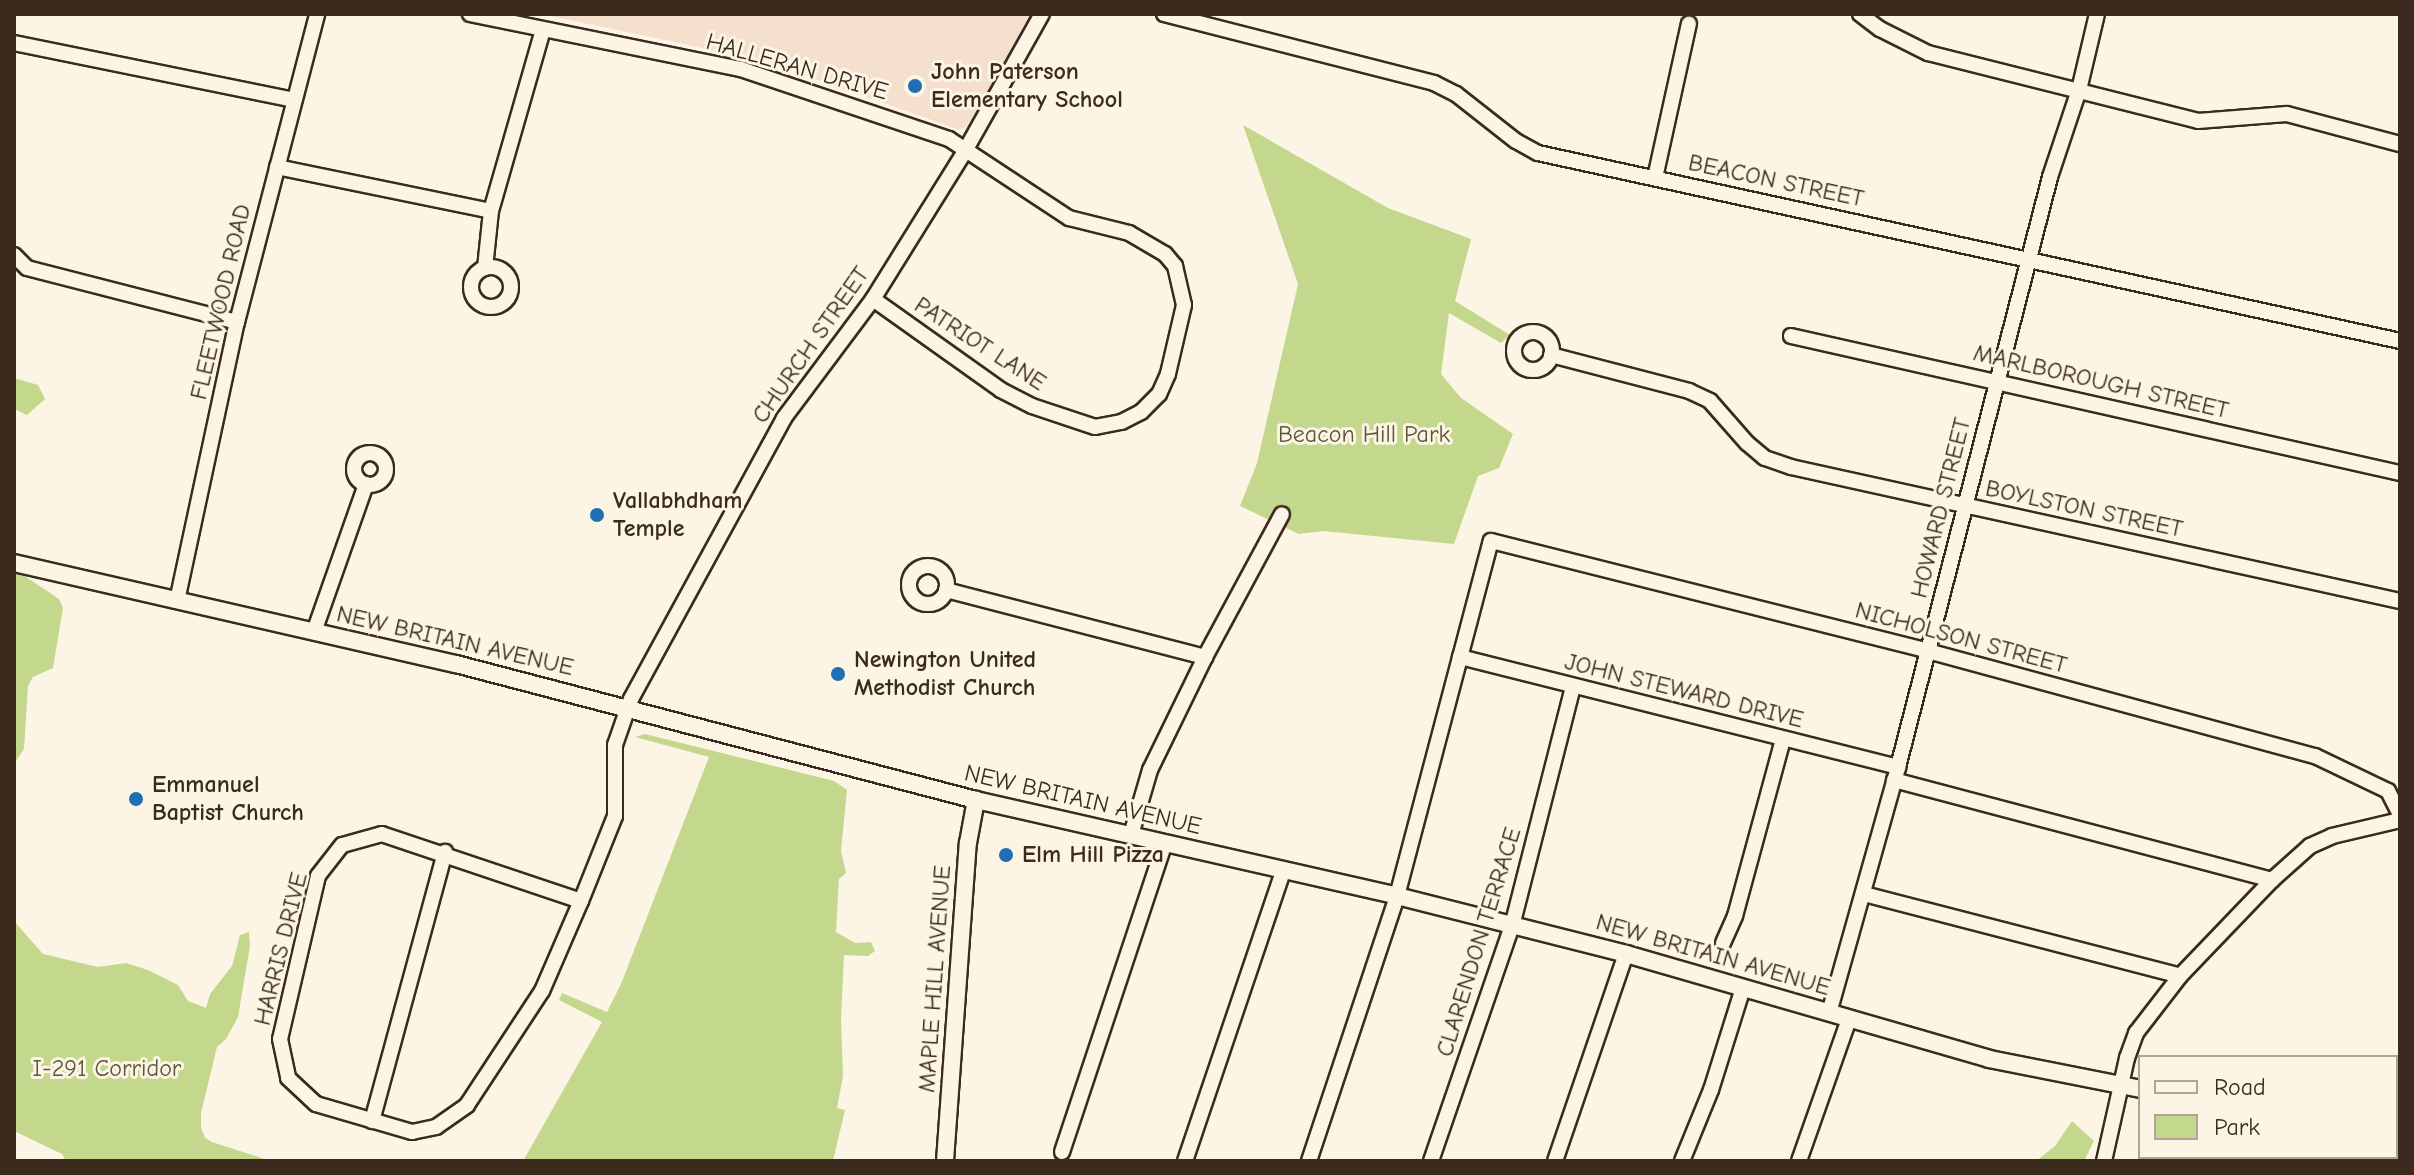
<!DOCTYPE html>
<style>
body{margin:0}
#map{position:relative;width:2414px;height:1175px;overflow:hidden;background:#fcf5e5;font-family:"Comic Neue",sans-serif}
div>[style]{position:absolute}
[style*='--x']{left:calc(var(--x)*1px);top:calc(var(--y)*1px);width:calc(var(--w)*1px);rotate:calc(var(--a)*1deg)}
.built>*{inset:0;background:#f5e0ce}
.green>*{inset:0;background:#c4d88d}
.roads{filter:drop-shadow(2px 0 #3b2a1e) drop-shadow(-2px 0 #3b2a1e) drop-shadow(0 2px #3b2a1e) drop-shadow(0 -2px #3b2a1e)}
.minor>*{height:14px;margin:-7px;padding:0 7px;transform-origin:7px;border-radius:7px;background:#fcf5e5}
.minor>.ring{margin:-7px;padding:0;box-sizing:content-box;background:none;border:14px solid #fcf5e5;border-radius:50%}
.major>*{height:16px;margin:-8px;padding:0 8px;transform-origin:8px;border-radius:8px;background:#fcf5e5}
.rail>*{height:3px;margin:-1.5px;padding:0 1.5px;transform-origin:1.5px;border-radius:1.5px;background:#3b2a1e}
.dots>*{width:22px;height:22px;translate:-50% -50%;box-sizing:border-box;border:4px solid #fcf5e5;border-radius:50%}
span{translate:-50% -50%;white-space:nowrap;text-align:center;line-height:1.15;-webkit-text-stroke:6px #fcf5e5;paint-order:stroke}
.street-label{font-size:24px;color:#3b2a1e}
.poi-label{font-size:24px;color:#3b2a1e;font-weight:700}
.left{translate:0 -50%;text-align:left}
.park-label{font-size:24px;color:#5d563a}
.frame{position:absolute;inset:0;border:16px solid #3b2a1e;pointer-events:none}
.legend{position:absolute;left:2138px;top:1055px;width:260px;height:104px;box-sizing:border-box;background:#fcf5e5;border:2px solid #afa495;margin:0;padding:10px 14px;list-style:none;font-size:24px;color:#3b2a1e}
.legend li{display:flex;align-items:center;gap:16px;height:40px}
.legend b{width:40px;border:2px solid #afa495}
</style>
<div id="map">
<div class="built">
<i style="clip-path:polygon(541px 14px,1033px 14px,967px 126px,960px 130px,764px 61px)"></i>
</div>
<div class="green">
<i style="clip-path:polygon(1243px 125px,1388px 208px,1471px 239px,1455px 301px,1510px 335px,1501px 343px,1449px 313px,1441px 374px,1461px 398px,1513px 434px,1499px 468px,1478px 476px,1454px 544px,1323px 531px,1299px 534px,1240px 506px,1257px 463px,1298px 284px)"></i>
<i style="clip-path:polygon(14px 378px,38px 385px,45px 399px,27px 415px,14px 409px)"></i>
<i style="clip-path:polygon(14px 569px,59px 599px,63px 608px,53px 668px,33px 677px,28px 686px,24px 749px,14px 764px)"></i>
<i style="clip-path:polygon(645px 734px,834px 781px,847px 790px,841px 851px,846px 873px,839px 879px,836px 932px,855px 943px,871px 942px,875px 951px,868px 956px,844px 955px,841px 1019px,843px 1076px,837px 1108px,845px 1110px,833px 1161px,523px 1161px,602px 1022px,559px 1000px,562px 993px,607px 1012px,621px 984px,709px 757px,635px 737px)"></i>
<i style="clip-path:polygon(14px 921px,43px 954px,98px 967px,126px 963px,148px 970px,178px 985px,188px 1001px,206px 1008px,210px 994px,232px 966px,240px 935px,249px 932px,250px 946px,238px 1017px,226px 1039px,217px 1047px,201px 1113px,201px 1127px,205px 1138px,212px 1142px,271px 1161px,66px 1161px,62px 1154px,14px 1131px)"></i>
<i style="clip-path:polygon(2072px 1121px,2094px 1141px,2084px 1161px,2036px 1161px,2055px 1146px)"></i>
</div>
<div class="roads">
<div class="minor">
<i style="--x:470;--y:14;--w:277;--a:11.5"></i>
<i style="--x:741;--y:69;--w:219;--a:18.6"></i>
<i style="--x:949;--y:139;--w:144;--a:33.4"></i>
<i style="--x:1069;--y:218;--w:62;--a:14"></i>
<i style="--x:1129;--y:233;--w:42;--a:30.3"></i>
<i style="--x:1165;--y:254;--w:16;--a:50"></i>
<i style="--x:1175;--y:266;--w:40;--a:77"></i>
<i style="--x:1184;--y:305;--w:71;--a:103.1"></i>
<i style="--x:1168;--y:374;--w:22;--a:114"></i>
<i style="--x:1159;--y:394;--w:25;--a:135"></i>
<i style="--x:1141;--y:412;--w:22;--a:153"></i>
<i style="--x:1121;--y:422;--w:26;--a:169"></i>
<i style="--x:1095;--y:427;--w:66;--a:-161.6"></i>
<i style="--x:1032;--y:406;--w:35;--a:-153"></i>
<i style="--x:1001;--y:390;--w:157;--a:-144.6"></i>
<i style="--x:1164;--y:14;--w:279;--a:14.3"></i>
<i style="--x:1434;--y:83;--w:25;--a:27"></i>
<i style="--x:1456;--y:94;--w:76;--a:38.1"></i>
<i style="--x:1516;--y:141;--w:25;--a:29"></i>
<i style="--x:1538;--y:153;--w:882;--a:12.3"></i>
<i style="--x:1860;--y:14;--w:25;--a:37"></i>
<i style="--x:1880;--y:29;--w:54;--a:26.6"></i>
<i style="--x:1928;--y:53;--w:278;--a:14.1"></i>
<i style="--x:2198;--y:121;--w:89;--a:-4.5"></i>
<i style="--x:2287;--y:114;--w:117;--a:14.9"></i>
<i style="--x:14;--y:43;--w:286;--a:11.5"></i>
<i style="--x:277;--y:167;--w:218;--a:11.6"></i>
<i style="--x:1655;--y:178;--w:158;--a:-77.6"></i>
<i style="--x:14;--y:255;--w:18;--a:45"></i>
<i style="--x:27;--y:268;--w:217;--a:14.4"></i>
<i class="ring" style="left:471px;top:267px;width:26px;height:26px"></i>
<i style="--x:485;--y:268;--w:57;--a:-84"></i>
<i style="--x:491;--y:211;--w:188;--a:-74"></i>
<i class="ring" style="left:1514px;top:332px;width:24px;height:24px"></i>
<i style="--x:1791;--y:336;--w:624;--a:12.68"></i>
<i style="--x:1551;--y:355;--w:143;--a:14.6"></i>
<i style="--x:1689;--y:391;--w:23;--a:25"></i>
<i style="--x:1710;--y:401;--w:56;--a:48.6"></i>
<i style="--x:1747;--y:443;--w:23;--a:40"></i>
<i style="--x:1765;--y:458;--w:28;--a:19"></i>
<i style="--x:1791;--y:467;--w:624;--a:12.41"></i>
<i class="ring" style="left:354px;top:453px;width:18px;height:18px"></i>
<i class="ring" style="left:909px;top:566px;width:24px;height:24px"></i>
<i style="--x:946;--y:590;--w:268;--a:14.5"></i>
<i style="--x:177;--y:601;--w:285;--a:-77.9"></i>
<i style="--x:237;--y:322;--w:318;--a:-75.4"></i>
<i style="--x:314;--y:632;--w:157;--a:-70.6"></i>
<i style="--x:1460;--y:657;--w:452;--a:14.1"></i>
<i style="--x:1894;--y:780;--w:391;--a:14.8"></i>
<i style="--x:1131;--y:835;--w:68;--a:-73.7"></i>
<i style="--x:1150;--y:770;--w:126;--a:-64"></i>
<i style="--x:1205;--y:657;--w:162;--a:-61.7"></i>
<i style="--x:1864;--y:894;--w:326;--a:14.5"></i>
<i style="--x:581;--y:901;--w:210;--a:-161.4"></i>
<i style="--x:382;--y:834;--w:41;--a:164.6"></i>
<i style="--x:342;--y:845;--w:39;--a:128"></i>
<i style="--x:318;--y:876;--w:167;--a:103.1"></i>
<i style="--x:280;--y:1039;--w:40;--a:78"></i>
<i style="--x:288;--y:1078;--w:38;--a:43"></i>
<i style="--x:316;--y:1104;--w:100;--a:16.3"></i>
<i style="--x:412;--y:1132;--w:25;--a:-12"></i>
<i style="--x:436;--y:1127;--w:38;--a:-35"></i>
<i style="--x:467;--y:1105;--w:136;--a:-56.7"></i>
<i style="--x:542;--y:991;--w:98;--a:-66.6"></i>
<i style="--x:581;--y:901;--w:92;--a:-68.2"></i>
<i style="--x:615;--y:816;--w:71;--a:-90"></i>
<i style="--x:615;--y:745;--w:49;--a:-70.8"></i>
<i style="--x:631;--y:699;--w:320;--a:-61.4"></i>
<i style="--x:784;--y:418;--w:149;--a:-53.2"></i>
<i style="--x:873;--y:299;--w:174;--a:-58.1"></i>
<i style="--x:965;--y:151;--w:157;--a:-60.7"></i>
<i style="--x:1723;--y:943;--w:30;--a:-66"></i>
<i style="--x:1735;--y:916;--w:183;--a:-74.8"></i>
<i style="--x:1829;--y:1013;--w:255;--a:-74.3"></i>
<i style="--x:1898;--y:767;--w:609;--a:-75.55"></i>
<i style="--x:2050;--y:177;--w:92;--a:-71.6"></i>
<i style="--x:2079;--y:90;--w:78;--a:-76.7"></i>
<i style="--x:372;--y:1121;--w:279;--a:-74.8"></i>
<i style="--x:1062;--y:1152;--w:326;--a:-71.6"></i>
<i style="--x:1185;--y:1161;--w:306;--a:-71.3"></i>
<i style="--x:1309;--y:1161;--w:279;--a:-71.6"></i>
<i style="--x:1397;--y:896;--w:367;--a:-75.2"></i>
<i style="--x:1491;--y:541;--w:451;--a:14.1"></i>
<i style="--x:1928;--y:651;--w:401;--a:15.2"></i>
<i style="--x:2315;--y:756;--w:81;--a:25.6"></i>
<i style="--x:2388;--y:791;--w:27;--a:63"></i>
<i style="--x:1431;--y:1161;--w:249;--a:-71"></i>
<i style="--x:1512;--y:926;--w:247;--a:-75.7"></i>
<i style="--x:1555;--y:1161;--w:219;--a:-71.1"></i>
<i style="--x:1682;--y:1161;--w:77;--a:-67.8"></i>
<i style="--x:1711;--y:1090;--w:107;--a:-72.6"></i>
<i style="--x:1799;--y:1161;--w:151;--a:-70.6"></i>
<i style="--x:2104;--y:1161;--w:106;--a:-77.4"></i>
<i style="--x:2127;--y:1058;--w:27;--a:-70"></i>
<i style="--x:2136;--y:1033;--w:72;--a:-52.3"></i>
<i style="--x:2180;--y:976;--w:133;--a:-46.2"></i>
<i style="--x:2272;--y:880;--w:51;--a:-41.8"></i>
<i style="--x:2310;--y:846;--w:24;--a:-24"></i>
<i style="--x:2332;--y:836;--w:70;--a:-13.2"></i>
</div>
<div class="major">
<i style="--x:14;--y:563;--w:453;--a:12.9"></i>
<i style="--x:456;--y:664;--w:537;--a:14.66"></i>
<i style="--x:976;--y:800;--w:432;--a:12.8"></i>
<i style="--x:1397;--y:896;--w:236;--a:14.2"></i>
<i style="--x:1626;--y:954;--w:378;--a:16.1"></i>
<i style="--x:1989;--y:1059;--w:154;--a:11.2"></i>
<i style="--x:2396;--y:1127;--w:4;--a:14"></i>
<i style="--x:945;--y:1161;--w:319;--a:-85.9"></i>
<i style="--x:968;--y:843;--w:44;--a:-79.5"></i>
</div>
</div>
<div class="rail">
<i style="--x:2396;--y:1068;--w:6;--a:-51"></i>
<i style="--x:2332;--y:1161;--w:5;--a:-53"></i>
</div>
<div class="dots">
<i style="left:915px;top:86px;background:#1f6fb2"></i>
<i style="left:597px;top:515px;background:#1f6fb2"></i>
<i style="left:838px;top:674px;background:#1f6fb2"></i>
<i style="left:136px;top:799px;background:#1f6fb2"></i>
<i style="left:1006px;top:855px;background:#1f6fb2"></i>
</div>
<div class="street-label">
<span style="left:797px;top:67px;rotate:16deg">HALLERAN DRIVE</span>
<span style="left:1776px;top:181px;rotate:12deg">BEACON STREET</span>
<span style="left:221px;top:302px;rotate:-77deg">FLEETWOOD ROAD</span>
<span style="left:980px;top:344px;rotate:33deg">PATRIOT LANE</span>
<span style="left:811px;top:345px;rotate:-55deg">CHURCH STREET</span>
<span style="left:2101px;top:382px;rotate:13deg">MARLBOROUGH STREET</span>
<span style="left:1941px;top:508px;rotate:-76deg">HOWARD STREET</span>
<span style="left:2084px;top:509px;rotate:12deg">BOYLSTON STREET</span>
<span style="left:1961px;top:638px;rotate:15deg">NICHOLSON STREET</span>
<span style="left:455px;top:641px;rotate:13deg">NEW BRITAIN AVENUE</span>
<span style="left:1684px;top:691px;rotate:14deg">JOHN STEWARD DRIVE</span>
<span style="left:1083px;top:800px;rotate:13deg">NEW BRITAIN AVENUE</span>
<span style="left:1479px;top:942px;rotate:-73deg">CLARENDON TERRACE</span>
<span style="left:281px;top:949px;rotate:-76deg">HARRIS DRIVE</span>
<span style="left:1713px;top:955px;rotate:16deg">NEW BRITAIN AVENUE</span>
<span style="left:935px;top:979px;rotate:-86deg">MAPLE HILL AVENUE</span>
</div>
<div class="poi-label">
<span class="left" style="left:931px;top:86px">John Paterson<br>Elementary School</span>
<span class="left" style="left:613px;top:515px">Vallabhdham<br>Temple</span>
<span class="left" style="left:854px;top:674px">Newington United<br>Methodist Church</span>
<span class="left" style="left:152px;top:799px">Emmanuel<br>Baptist Church</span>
<span class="left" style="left:1022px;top:855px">Elm Hill Pizza</span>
</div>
<div class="park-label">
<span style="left:1364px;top:435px">Beacon Hill Park</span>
<span style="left:107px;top:1069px">I-291 Corridor</span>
</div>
<div class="frame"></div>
<ul class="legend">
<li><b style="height:10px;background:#fcf5e5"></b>Road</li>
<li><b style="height:22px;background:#c4d88d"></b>Park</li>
</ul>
</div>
